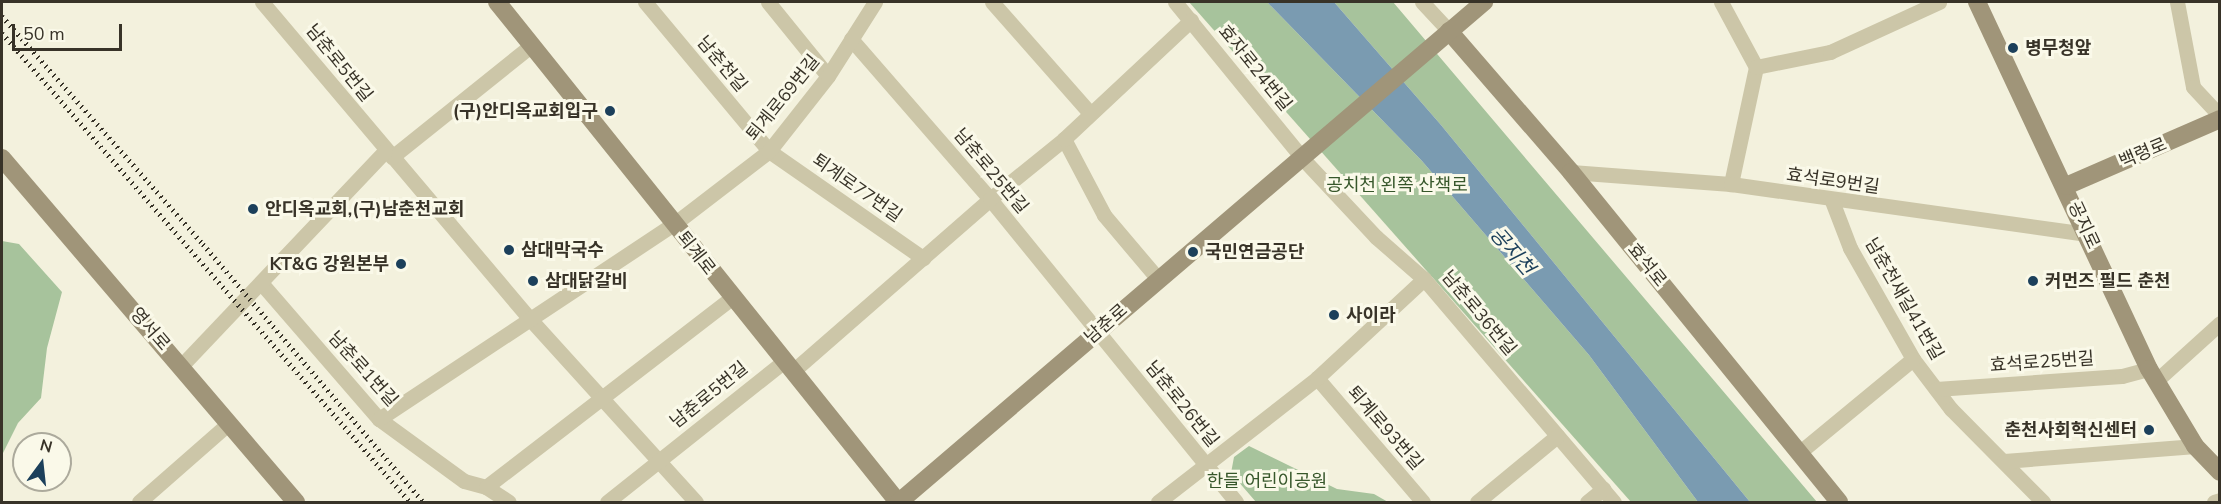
<!DOCTYPE html>
<meta charset="utf-8">
<style>
body{margin:0}
#map{position:relative;width:2221px;height:504px;overflow:hidden;background:#f3f1dd;font-family:"Nunito Sans","Noto Sans KR",sans-serif}
div>[style]{position:absolute}
[style*='--x']{left:calc(var(--x)*1px);top:calc(var(--y)*1px);width:calc(var(--w)*1px);rotate:calc(var(--a)*1deg)}
.green>*{inset:0;background:#a7c39c}
.water>*{inset:0;background:#7a9bb1}
.street>*{height:15px;margin:-7.5px;padding:0 7.5px;transform-origin:7.5px;border-radius:7.5px;background:#ccc6a8}
.secondary>*{height:18px;margin:-9px;padding:0 9px;transform-origin:9px;border-radius:9px;background:#a09579}
.rail>*{height:4.5px;margin-top:-2.25px;transform-origin:0;background:repeating-linear-gradient(90deg,#383328 0 1.5px,transparent 0 6px)}
.dots>*{width:16px;height:16px;translate:-50% -50%;box-sizing:border-box;border:3px solid #faf9e9;border-radius:50%}
span{translate:-50% -50%;white-space:nowrap;text-align:center;line-height:1.15;-webkit-text-stroke:6px #faf9e9;paint-order:stroke}
.poi-label{font-size:18px;color:#383328;font-weight:700}
.left{translate:0 -50%;text-align:left}
.right{translate:-100% -50%;text-align:right}
.street-label{font-size:18px;color:#383328}
.park-label{font-size:18px;color:#37572b}
.water-label{font-size:20px;color:#1c405b;font-style:italic}
.frame{position:absolute;inset:0;border:3px solid #383328;pointer-events:none}
.north{position:absolute;left:12px;top:432px;width:60px;height:60px;box-sizing:border-box;background:#faf9e9;border:2px solid #acaa9c;border-radius:50%;rotate:15deg;font-size:16px;font-weight:700;line-height:24px;text-align:center;color:#383328}
.north::after{content:'';display:block;margin:auto;width:21px;height:27px;background:#1c405b;clip-path:polygon(50% 0,100% 100%,50% 72%,0 100%)}
.scale{position:absolute;left:12px;top:24px;width:110px;height:27px;box-sizing:border-box;border:3px solid #383328;border-top:0;padding-left:8px;font-size:18px;line-height:21px;white-space:nowrap;color:#383328;-webkit-text-stroke:4px #faf9e9;paint-order:stroke}
</style>
<div id="map">
<div class="green">
<i style="clip-path:polygon(1189px 2px,1267px 2px,1422px 161px,1589px 355px,1698px 502px,1631px 502px)"></i>
<i style="clip-path:polygon(1334px 2px,1393px 2px,1817px 502px,1750px 502px,1441px 125px)"></i>
<i style="clip-path:polygon(2px 241px,19px 244px,62px 292px,47px 348px,41px 398px,18px 423px,2px 455px)"></i>
<i style="clip-path:polygon(1249px 446px,1337px 489px,1374px 494px,1388px 502px,1256px 502px,1231px 473px,1234px 457px)"></i>
</div>
<div class="water">
<i style="clip-path:polygon(1267px 2px,1334px 2px,1441px 125px,1750px 502px,1698px 502px,1589px 355px,1422px 161px)"></i>
</div>
<div class="street">
<i style="--x:262;--y:2;--w:415;--a:49.8"></i>
<i style="--x:530;--y:319;--w:247;--a:47.8"></i>
<i style="--x:645;--y:2;--w:194;--a:50.2"></i>
<i style="--x:769;--y:151;--w:188;--a:34.8"></i>
<i style="--x:768;--y:2;--w:95;--a:51"></i>
<i style="--x:992;--y:2;--w:148;--a:48.6"></i>
<i style="--x:1175;--y:2;--w:203;--a:50.8"></i>
<i style="--x:1303;--y:159;--w:107;--a:46.9"></i>
<i style="--x:1376;--y:237;--w:64;--a:41.2"></i>
<i style="--x:1424;--y:279;--w:293;--a:49.6"></i>
<i style="--x:1422;--y:2;--w:40;--a:47"></i>
<i style="--x:1721;--y:2;--w:74;--a:61.7"></i>
<i style="--x:1756;--y:67;--w:120;--a:102.1"></i>
<i style="--x:2177;--y:2;--w:86;--a:79.3"></i>
<i style="--x:2193;--y:87;--w:40;--a:47"></i>
<i style="--x:851;--y:39;--w:212;--a:49"></i>
<i style="--x:990;--y:199;--w:390;--a:50.9"></i>
<i style="--x:1756;--y:67;--w:76;--a:-11.5"></i>
<i style="--x:1830;--y:52;--w:120;--a:-24.6"></i>
<i style="--x:1064;--y:139;--w:86;--a:62.2"></i>
<i style="--x:1104;--y:215;--w:84;--a:49.8"></i>
<i style="--x:392;--y:157;--w:179;--a:-38.7"></i>
<i style="--x:1571;--y:172;--w:160;--a:4.3"></i>
<i style="--x:1731;--y:184;--w:361;--a:8"></i>
<i style="--x:1832;--y:201;--w:50;--a:69"></i>
<i style="--x:1850;--y:248;--w:128;--a:60.4"></i>
<i style="--x:1913;--y:359;--w:63;--a:52.8"></i>
<i style="--x:1951;--y:409;--w:131;--a:45.3"></i>
<i style="--x:262;--y:284;--w:179;--a:49.1"></i>
<i style="--x:379;--y:419;--w:105;--a:36.1"></i>
<i style="--x:464;--y:481;--w:23;--a:15"></i>
<i style="--x:486;--y:487;--w:27;--a:33"></i>
<i style="--x:182;--y:365;--w:295;--a:-46.5"></i>
<i style="--x:793;--y:371;--w:262;--a:-41.1"></i>
<i style="--x:990;--y:199;--w:95;--a:-39"></i>
<i style="--x:1064;--y:139;--w:174;--a:-43.1"></i>
<i style="--x:1317;--y:378;--w:163;--a:49.5"></i>
<i style="--x:2156;--y:381;--w:86;--a:-42.2"></i>
<i style="--x:1936;--y:389;--w:186;--a:-4"></i>
<i style="--x:2122;--y:376;--w:28;--a:-15"></i>
<i style="--x:379;--y:419;--w:354;--a:-33.5"></i>
<i style="--x:674;--y:224;--w:120;--a:-37.5"></i>
<i style="--x:769;--y:151;--w:95;--a:-51.8"></i>
<i style="--x:828;--y:76;--w:88;--a:-57.6"></i>
<i style="--x:1800;--y:452;--w:146;--a:-39.5"></i>
<i style="--x:2004;--y:461;--w:192;--a:-4.5"></i>
<i style="--x:486;--y:487;--w:309;--a:-37.6"></i>
<i style="--x:139;--y:502;--w:120;--a:-41.3"></i>
<i style="--x:607;--y:502;--w:226;--a:-38.5"></i>
<i style="--x:1158;--y:502;--w:202;--a:-37.9"></i>
<i style="--x:1317;--y:378;--w:146;--a:-42.8"></i>
<i style="--x:1477;--y:502;--w:104;--a:-39.5"></i>
<i style="--x:1587;--y:502;--w:21;--a:-39"></i>
<i style="--x:2214;--y:502;--w:6;--a:-18"></i>
</div>
<div class="secondary">
<i style="--x:497;--y:2;--w:641;--a:51.27"></i>
<i style="--x:1977;--y:2;--w:405;--a:64.9"></i>
<i style="--x:2149;--y:369;--w:90;--a:59.1"></i>
<i style="--x:2195;--y:446;--w:36;--a:46"></i>
<i style="--x:1449;--y:31;--w:186;--a:49.1"></i>
<i style="--x:1571;--y:172;--w:425;--a:50.9"></i>
<i style="--x:2;--y:158;--w:453;--a:49.5"></i>
<i style="--x:2066;--y:186;--w:168;--a:-23.5"></i>
<i style="--x:899;--y:502;--w:770;--a:-40.52"></i>
</div>
<div class="rail">
<i style="--x:2;--y:16;--w:304;--a:48.6"></i>
<i style="--x:203;--y:244;--w:339;--a:49.5"></i>
<i style="--x:2;--y:33;--w:622;--a:48.98"></i>
</div>
<div class="dots">
<i style="left:2013px;top:48px;background:#1c405b"></i>
<i style="left:610px;top:111px;background:#1c405b"></i>
<i style="left:253px;top:209px;background:#1c405b"></i>
<i style="left:509px;top:250px;background:#1c405b"></i>
<i style="left:1193px;top:252px;background:#1c405b"></i>
<i style="left:401px;top:264px;background:#1c405b"></i>
<i style="left:533px;top:281px;background:#1c405b"></i>
<i style="left:2033px;top:281px;background:#1c405b"></i>
<i style="left:1334px;top:315px;background:#1c405b"></i>
<i style="left:2149px;top:430px;background:#1c405b"></i>
</div>
<div class="poi-label">
<span class="left" style="left:2025px;top:48px">병무청앞</span>
<span class="right" style="left:598px;top:111px">(구)안디옥교회입구</span>
<span class="left" style="left:265px;top:209px">안디옥교회,(구)남춘천교회</span>
<span class="left" style="left:521px;top:250px">삼대막국수</span>
<span class="left" style="left:1205px;top:252px">국민연금공단</span>
<span class="right" style="left:389px;top:264px">KT&amp;G 강원본부</span>
<span class="left" style="left:545px;top:281px">삼대닭갈비</span>
<span class="left" style="left:2045px;top:281px">커먼즈 필드 춘천</span>
<span class="left" style="left:1346px;top:315px">사이라</span>
<span class="right" style="left:2137px;top:430px">춘천사회혁신센터</span>
</div>
<div class="street-label">
<span style="left:339px;top:63px;rotate:51deg">남춘로5번길</span>
<span style="left:722px;top:64px;rotate:50deg">남춘천길</span>
<span style="left:1255px;top:68px;rotate:51deg">효자로24번길</span>
<span style="left:783px;top:98px;rotate:-51deg">퇴계로69번길</span>
<span style="left:2143px;top:153px;rotate:-23deg">백령로</span>
<span style="left:991px;top:171px;rotate:50deg">남춘로25번길</span>
<span style="left:1833px;top:181px;rotate:8deg">효석로9번길</span>
<span style="left:857px;top:188px;rotate:35deg">퇴계로77번길</span>
<span style="left:2084px;top:225px;rotate:65deg">공지로</span>
<span style="left:696px;top:253px;rotate:52deg">퇴계로</span>
<span style="left:1647px;top:265px;rotate:51deg">효석로</span>
<span style="left:1904px;top:299px;rotate:60deg">남춘천새길41번길</span>
<span style="left:1479px;top:313px;rotate:50deg">남춘로36번길</span>
<span style="left:1106px;top:324px;rotate:-41deg">남춘로</span>
<span style="left:150px;top:329px;rotate:49deg">영서로</span>
<span style="left:2042px;top:362px;rotate:-4deg">효석로25번길</span>
<span style="left:363px;top:369px;rotate:48deg">남춘로1번길</span>
<span style="left:709px;top:395px;rotate:-39deg">남춘로5번길</span>
<span style="left:1182px;top:404px;rotate:51deg">남춘로26번길</span>
<span style="left:1385px;top:428px;rotate:49deg">퇴계로93번길</span>
</div>
<div class="park-label">
<span style="left:1397px;top:185px">공치천 왼쪽 산책로</span>
<span style="left:1267px;top:481px">한들 어린이공원</span>
</div>
<div class="water-label">
<span style="left:1512px;top:251px;rotate:49deg">공지천</span>
</div>
<div class="frame"></div>
<div class="north">N</div>
<div class="scale">50 m</div>
</div>
